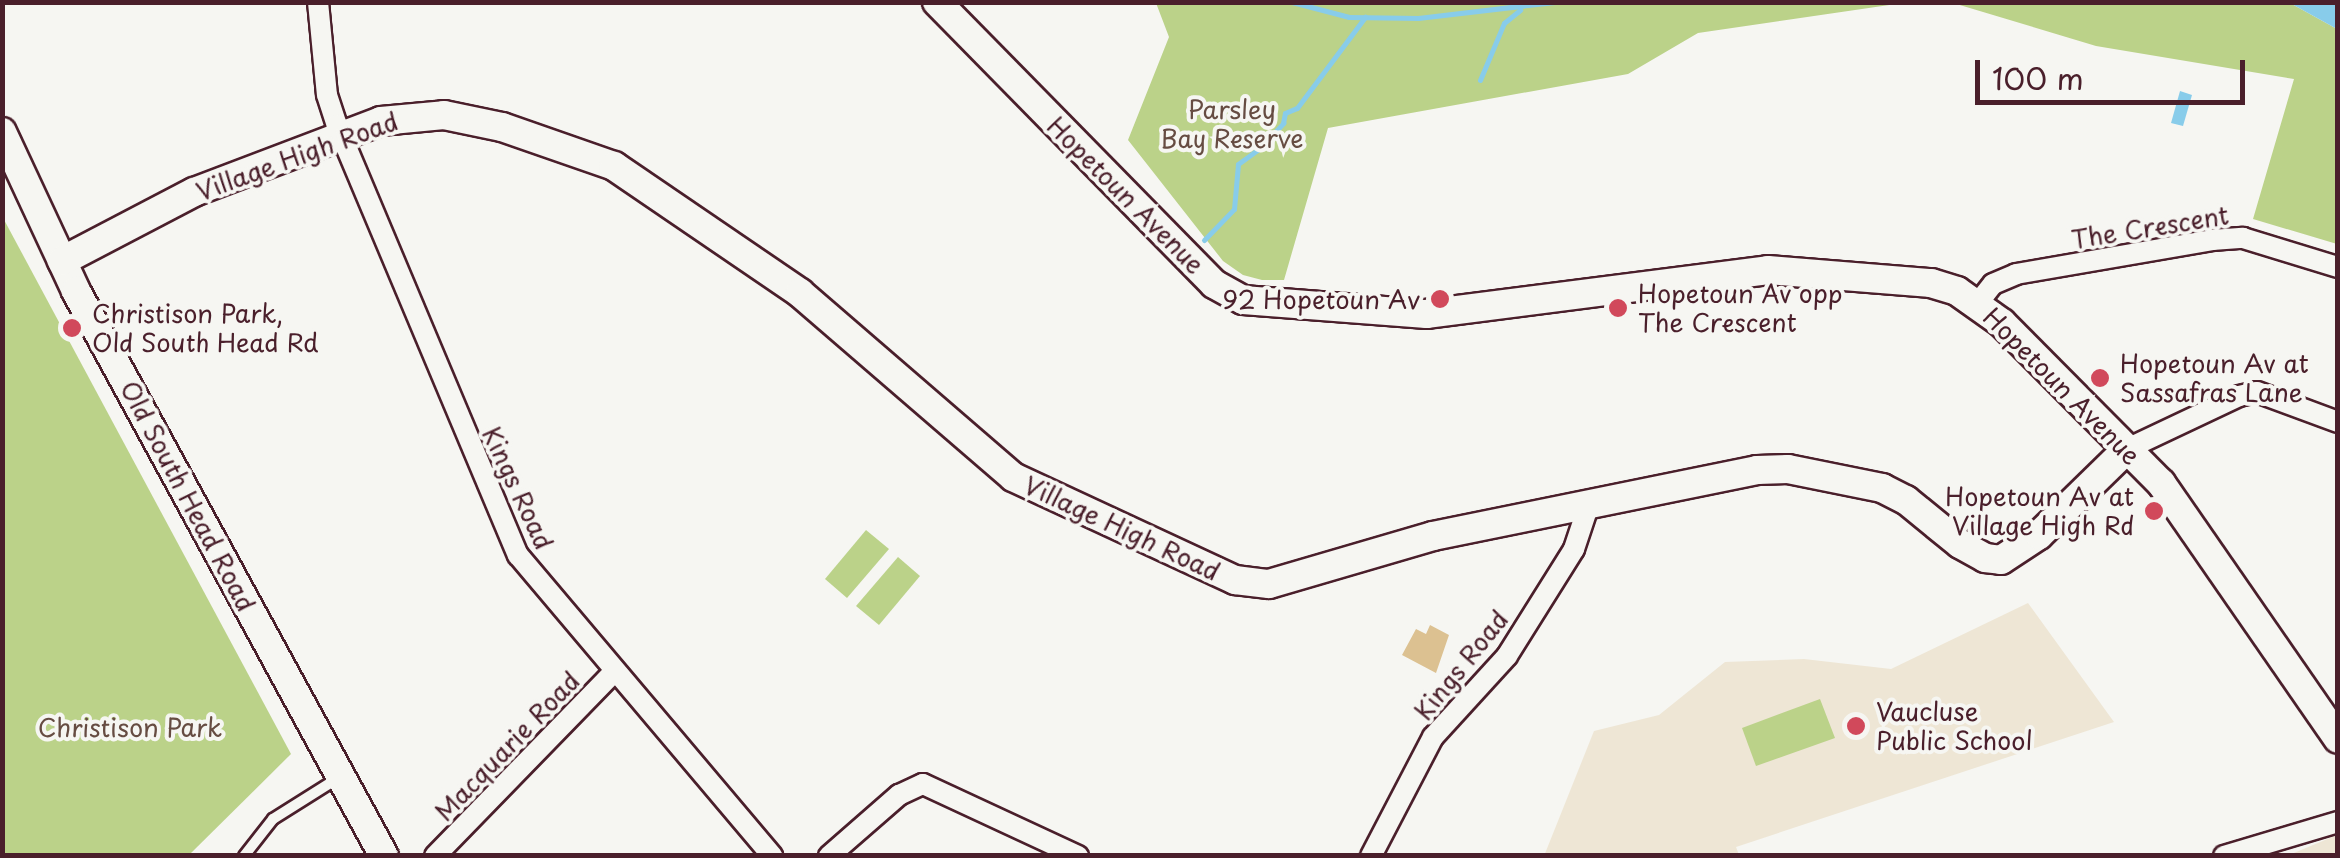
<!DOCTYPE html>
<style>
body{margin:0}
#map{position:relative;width:2340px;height:858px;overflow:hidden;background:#f6f6f2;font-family:"Playpen Sans",sans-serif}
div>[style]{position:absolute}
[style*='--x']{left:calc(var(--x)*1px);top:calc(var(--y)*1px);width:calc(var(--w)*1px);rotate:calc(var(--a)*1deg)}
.built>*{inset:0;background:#eee6d5}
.green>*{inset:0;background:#bbd289}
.water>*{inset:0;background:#88ccea}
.stream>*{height:5px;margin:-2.5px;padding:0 2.5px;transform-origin:2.5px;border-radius:2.5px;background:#88ccea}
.building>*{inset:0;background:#dcc191}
.roads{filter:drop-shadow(2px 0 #4a1f2b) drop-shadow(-2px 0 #4a1f2b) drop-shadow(0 2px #4a1f2b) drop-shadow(0 -2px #4a1f2b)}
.lane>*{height:10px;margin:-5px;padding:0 5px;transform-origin:5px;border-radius:5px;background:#f6f6f2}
.street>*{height:20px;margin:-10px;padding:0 10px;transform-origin:10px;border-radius:10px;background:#f6f6f2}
.secondary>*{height:28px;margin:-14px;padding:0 14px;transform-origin:14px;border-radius:14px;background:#f6f6f2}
.dots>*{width:28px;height:28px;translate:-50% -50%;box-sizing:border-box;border:5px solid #f6f6f2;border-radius:50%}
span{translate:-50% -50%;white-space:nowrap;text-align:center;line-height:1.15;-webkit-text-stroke:8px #f6f6f2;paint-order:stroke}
.park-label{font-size:25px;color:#664c42}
.street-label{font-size:25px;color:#4a1f2b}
.poi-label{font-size:25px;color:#4a1f2b}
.left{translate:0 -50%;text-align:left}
.right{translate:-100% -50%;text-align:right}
.frame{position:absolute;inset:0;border:5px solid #4a1f2b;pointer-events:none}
.scale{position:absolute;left:1975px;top:60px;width:270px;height:45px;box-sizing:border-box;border:5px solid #4a1f2b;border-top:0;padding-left:12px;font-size:30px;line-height:35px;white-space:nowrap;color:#4a1f2b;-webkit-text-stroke:8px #f6f6f2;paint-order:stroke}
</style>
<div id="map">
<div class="built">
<i style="clip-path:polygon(2028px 603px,2114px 722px,1736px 847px,1739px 855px,1544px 856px,1594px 731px,1659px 715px,1725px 662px,1804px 659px,1891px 669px)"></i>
<i style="clip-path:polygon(2337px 835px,2337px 855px,2289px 855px)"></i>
</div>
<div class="green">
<i style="clip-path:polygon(1156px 3px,1903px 3px,1698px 33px,1628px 74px,1328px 128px,1284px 280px,1262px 280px,1243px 275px,1223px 261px,1128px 140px,1169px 37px)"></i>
<i style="clip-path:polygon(1953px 3px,2290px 3px,2337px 29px,2337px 244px,2253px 219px,2294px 79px,2096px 46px)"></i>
<i style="clip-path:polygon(2px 216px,291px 754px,189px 855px,3px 855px)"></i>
<i style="clip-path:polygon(866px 530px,889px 549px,847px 598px,825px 579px)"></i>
<i style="clip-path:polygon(898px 557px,920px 576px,879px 625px,856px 606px)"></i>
<i style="clip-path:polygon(1820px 699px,1835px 738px,1756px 766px,1742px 728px)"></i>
</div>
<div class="water">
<i style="clip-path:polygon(2290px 3px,2337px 3px,2337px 29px)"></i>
<i style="clip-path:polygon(2180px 91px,2192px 95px,2183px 126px,2171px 123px)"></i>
</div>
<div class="stream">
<i style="--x:1292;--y:2;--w:59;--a:14.7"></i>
<i style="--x:1349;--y:17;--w:69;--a:0.8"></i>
<i style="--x:1418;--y:18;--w:138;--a:-6.7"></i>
<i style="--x:1480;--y:80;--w:62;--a:-67.2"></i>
<i style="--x:1504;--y:23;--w:21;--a:-39"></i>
<i style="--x:1204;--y:240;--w:43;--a:-45.9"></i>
<i style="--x:1234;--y:209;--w:45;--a:-84.9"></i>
<i style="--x:1238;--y:164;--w:29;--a:-36"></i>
<i style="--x:1261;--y:147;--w:33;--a:-47"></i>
<i style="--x:1283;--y:123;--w:10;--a:-79"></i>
<i style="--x:1285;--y:113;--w:13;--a:-23"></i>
<i style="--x:1297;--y:108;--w:114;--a:-53.2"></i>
</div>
<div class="building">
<i style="clip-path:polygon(1430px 625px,1449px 635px,1436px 673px,1402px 655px,1416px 629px,1426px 634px)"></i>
</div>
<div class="roads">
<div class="lane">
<i style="--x:244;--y:856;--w:47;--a:-51.9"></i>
<i style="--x:273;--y:819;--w:77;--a:-32.2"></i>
</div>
<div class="street">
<i style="--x:318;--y:2;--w:93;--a:84.5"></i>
<i style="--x:327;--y:95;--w:32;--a:72"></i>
<i style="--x:337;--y:125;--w:467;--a:67.2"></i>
<i style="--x:518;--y:555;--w:394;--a:49.8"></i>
<i style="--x:1978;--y:303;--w:24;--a:-52"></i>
<i style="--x:1993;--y:284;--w:25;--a:-23"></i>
<i style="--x:2016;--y:274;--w:199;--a:-9.8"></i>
<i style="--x:2212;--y:240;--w:31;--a:-4"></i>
<i style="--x:2243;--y:238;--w:99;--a:17"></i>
<i style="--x:2127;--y:449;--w:124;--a:-25.3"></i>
<i style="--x:2239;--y:396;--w:18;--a:-13"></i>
<i style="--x:2257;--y:392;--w:86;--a:20.3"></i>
<i style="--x:435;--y:856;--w:258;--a:-45.8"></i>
<i style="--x:829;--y:856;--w:93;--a:-41.1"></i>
<i style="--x:899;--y:795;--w:26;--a:-25"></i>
<i style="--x:923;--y:784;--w:171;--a:24.9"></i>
<i style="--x:1371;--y:856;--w:134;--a:-62.5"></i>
<i style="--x:1433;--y:737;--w:110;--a:-47.6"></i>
<i style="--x:1507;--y:656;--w:126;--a:-57.9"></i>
<i style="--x:1574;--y:549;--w:44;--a:-71.6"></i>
<i style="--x:2224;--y:856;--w:119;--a:-16.6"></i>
</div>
<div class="secondary">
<i style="--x:937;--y:2;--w:395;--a:45.5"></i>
<i style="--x:1214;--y:284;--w:33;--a:29"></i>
<i style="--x:1243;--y:300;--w:184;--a:4.4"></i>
<i style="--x:1426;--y:314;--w:345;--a:-7.3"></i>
<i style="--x:1768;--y:270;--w:164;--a:4.6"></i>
<i style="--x:1931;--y:283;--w:27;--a:17"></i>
<i style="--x:1957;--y:291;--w:55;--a:35.4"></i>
<i style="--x:2002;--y:323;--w:226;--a:45.2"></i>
<i style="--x:2161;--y:483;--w:311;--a:55.3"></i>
<i style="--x:2;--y:132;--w:175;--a:65"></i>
<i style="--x:76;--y:291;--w:643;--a:61.4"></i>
<i style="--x:62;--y:261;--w:149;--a:-27.6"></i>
<i style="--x:194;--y:192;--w:200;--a:-20.8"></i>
<i style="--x:381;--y:121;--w:63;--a:-5.4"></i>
<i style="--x:444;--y:115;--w:59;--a:11.7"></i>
<i style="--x:502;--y:127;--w:119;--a:19.2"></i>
<i style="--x:614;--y:166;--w:225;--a:34.3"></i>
<i style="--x:800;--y:293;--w:281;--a:40.8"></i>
<i style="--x:1013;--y:477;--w:245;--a:24.9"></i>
<i style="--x:1235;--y:580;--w:34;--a:7"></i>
<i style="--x:1269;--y:584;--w:171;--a:-16.3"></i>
<i style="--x:1433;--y:536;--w:331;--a:-11.5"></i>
<i style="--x:1757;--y:470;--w:31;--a:-2"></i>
<i style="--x:1788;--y:469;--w:96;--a:11.4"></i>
<i style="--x:1882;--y:488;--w:27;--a:27"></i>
<i style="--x:1906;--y:500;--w:70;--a:39.2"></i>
<i style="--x:1960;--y:544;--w:29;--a:29"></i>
<i style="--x:1985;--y:558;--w:16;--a:7"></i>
<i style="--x:2001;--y:560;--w:45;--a:-33.3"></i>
<i style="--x:2039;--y:535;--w:123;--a:-44.3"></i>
</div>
</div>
<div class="dots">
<i style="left:1440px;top:299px;background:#d1495b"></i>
<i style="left:1618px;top:308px;background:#d1495b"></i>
<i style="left:72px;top:328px;background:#d1495b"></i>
<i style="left:2100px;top:378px;background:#d1495b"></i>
<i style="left:2154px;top:511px;background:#d1495b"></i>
<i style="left:1856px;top:726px;background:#d1495b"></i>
</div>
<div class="park-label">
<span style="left:1232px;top:124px">Parsley<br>Bay Reserve</span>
<span style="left:130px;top:727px">Christison Park</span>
</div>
<div class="street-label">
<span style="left:297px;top:156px;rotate:-20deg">Village High Road</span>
<span style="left:1126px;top:195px;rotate:45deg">Hopetoun Avenue</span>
<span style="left:2150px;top:227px;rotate:-9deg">The Crescent</span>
<span style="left:2062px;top:386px;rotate:45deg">Hopetoun Avenue</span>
<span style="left:518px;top:488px;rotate:65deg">Kings Road</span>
<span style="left:188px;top:496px;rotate:62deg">Old South Head Road</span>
<span style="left:1122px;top:528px;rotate:25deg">Village High Road</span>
<span style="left:1461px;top:665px;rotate:-51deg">Kings Road</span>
<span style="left:507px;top:746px;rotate:-46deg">Macquarie Road</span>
</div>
<div class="poi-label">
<span class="left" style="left:1638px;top:308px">Hopetoun Av opp<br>The Crescent</span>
<span class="right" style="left:1420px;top:299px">92 Hopetoun Av</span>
<span class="left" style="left:92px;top:328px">Christison Park,<br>Old South Head Rd</span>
<span class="left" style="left:2120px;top:378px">Hopetoun Av at<br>Sassafras Lane</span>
<span class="right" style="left:2134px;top:511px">Hopetoun Av at<br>Village High Rd</span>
<span class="left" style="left:1876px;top:726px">Vaucluse<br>Public School</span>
</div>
<div class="frame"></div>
<div class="scale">100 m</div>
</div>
